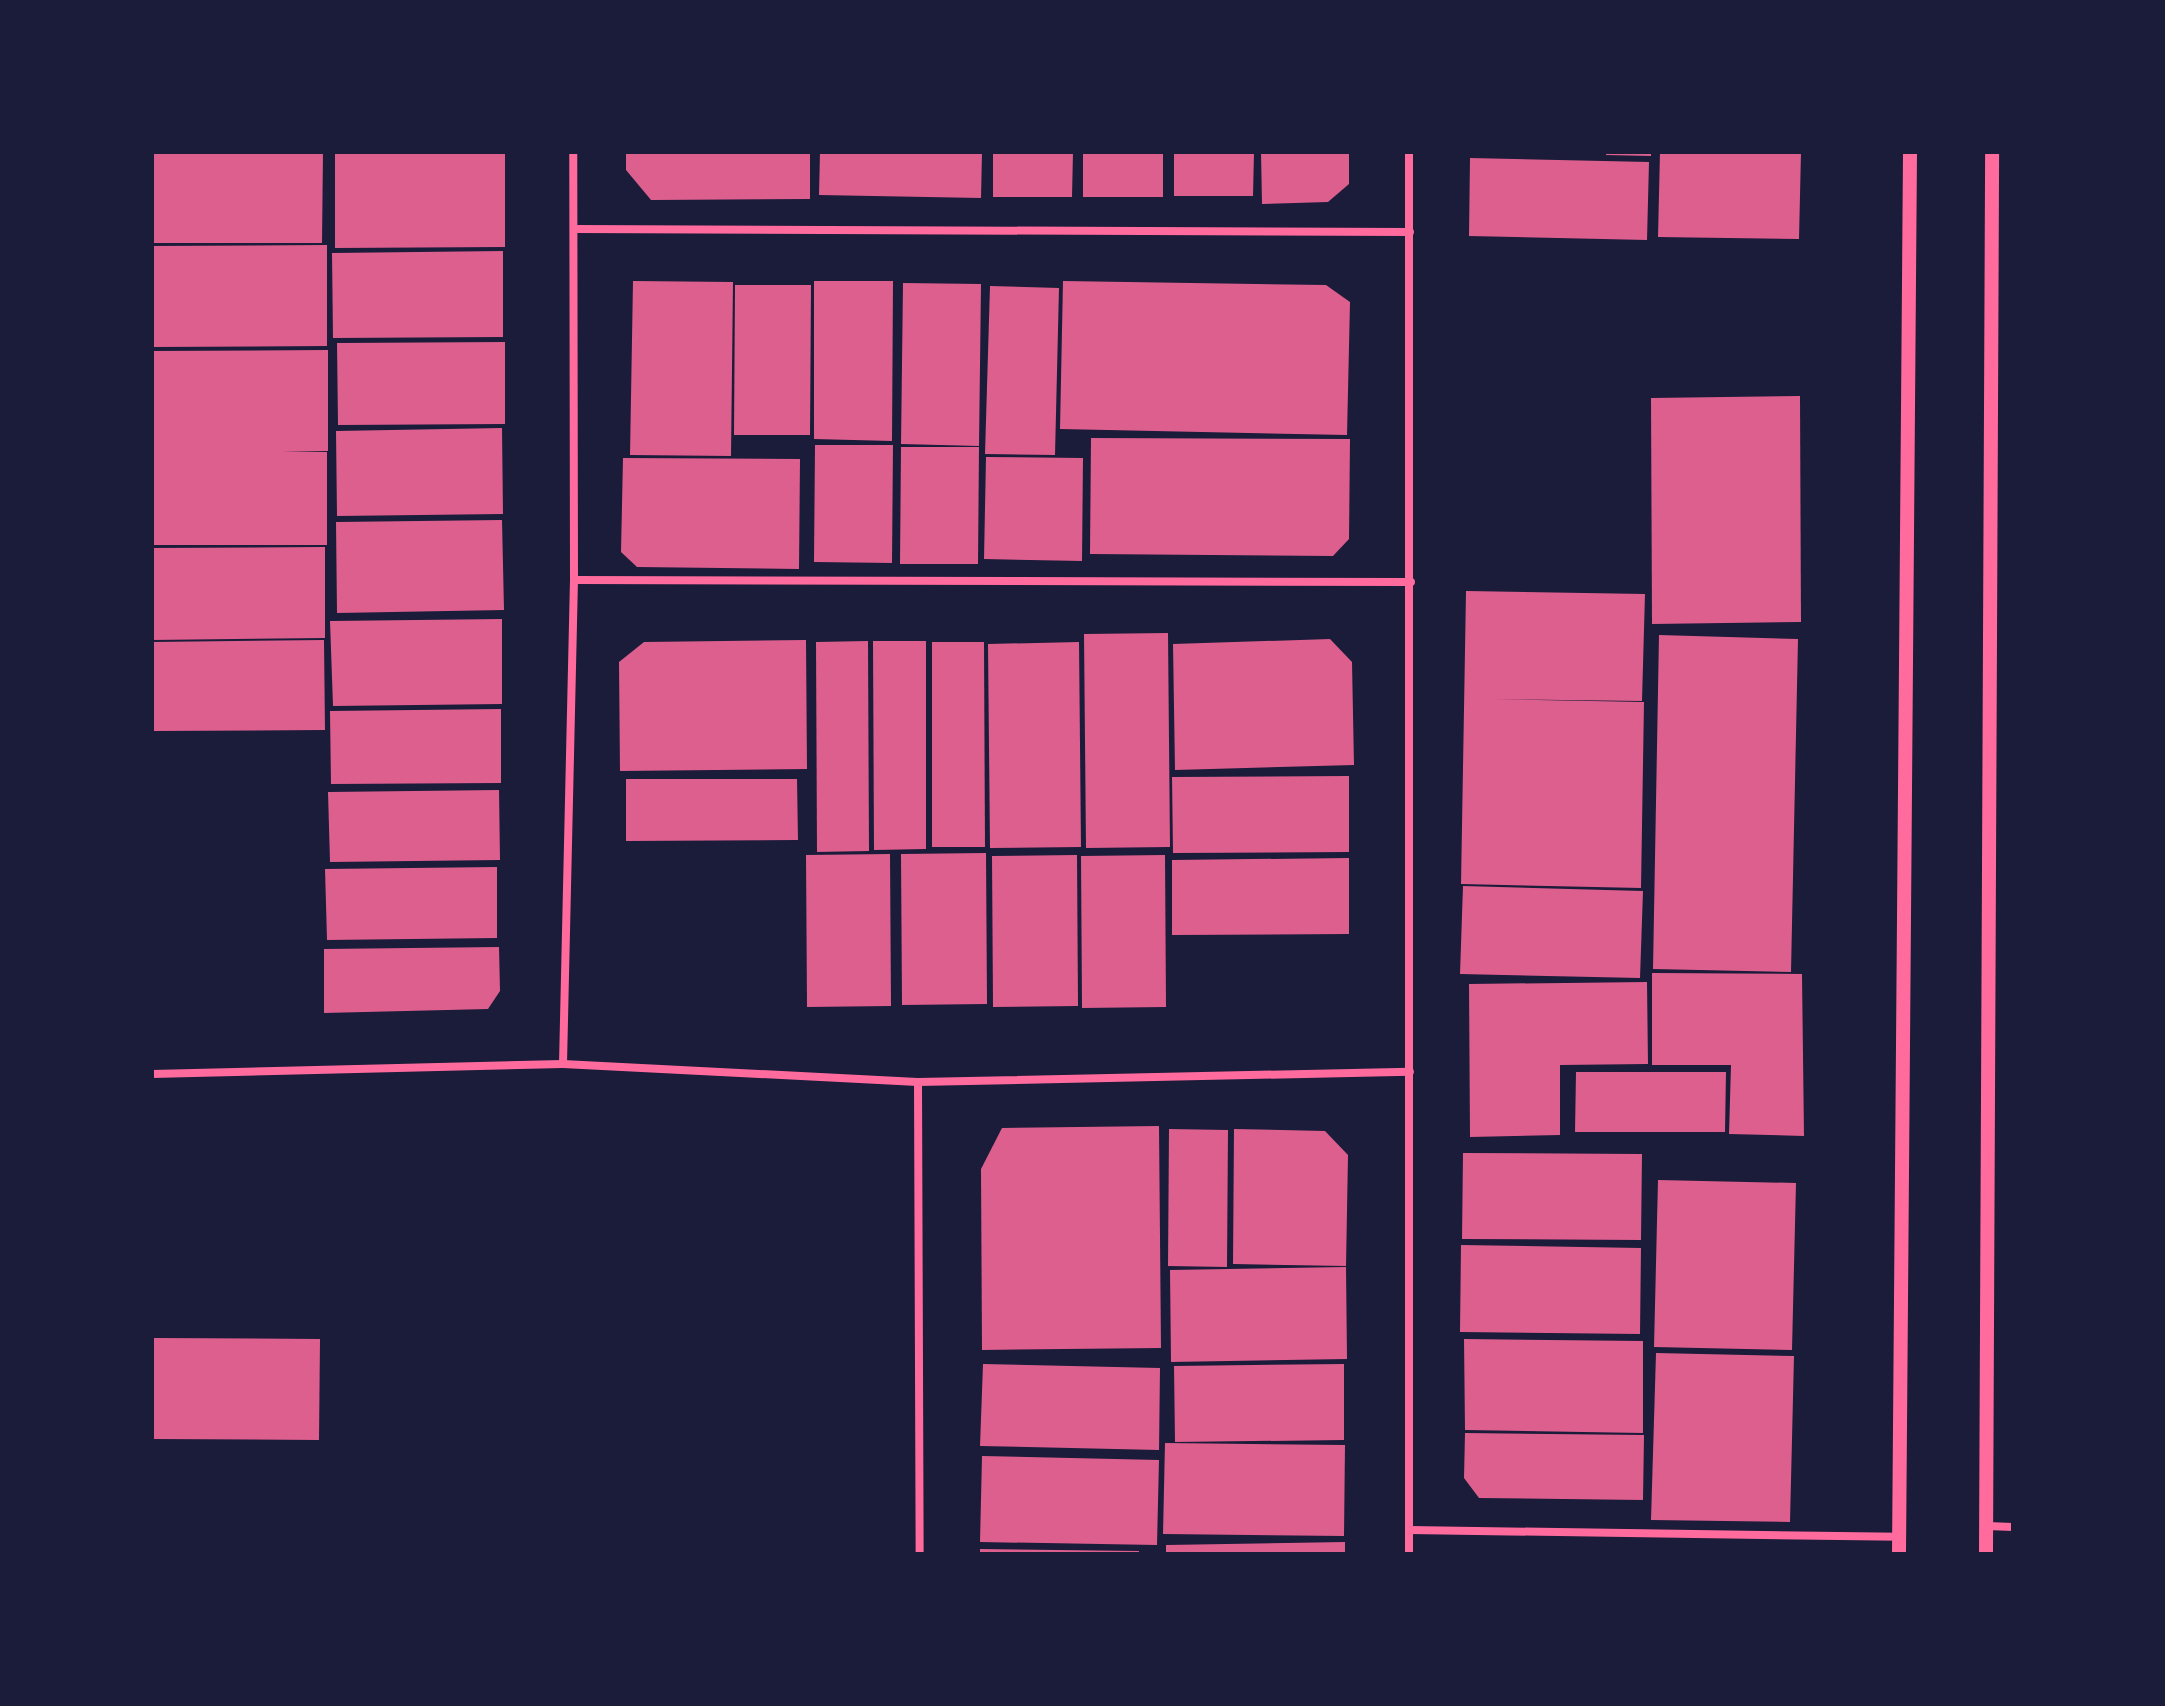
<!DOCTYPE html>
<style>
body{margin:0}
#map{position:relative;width:2165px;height:1706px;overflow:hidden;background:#1b1b3a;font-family:Manrope,sans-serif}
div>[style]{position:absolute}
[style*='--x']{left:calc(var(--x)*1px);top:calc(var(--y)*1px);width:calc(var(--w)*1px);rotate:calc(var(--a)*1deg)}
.building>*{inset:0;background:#dd5f8e}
.minor>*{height:8px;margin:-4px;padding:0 4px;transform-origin:4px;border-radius:4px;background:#ff6b9d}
.tertiary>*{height:14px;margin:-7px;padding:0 7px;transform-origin:7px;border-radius:7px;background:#ff6b9d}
span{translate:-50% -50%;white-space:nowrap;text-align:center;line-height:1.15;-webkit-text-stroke:6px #1b1b3a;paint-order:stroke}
.frame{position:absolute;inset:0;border:154px solid #1b1b3a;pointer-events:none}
</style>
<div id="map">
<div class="building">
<i style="clip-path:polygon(152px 152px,323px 152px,322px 243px,152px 243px)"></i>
<i style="clip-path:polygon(335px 152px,505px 152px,505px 247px,335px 248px)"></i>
<i style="clip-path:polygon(626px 152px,810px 152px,810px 199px,651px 200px,626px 170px)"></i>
<i style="clip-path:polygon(820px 152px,982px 152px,981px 198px,819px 195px)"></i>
<i style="clip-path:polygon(993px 152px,1073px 152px,1072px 197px,993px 197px)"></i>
<i style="clip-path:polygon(1083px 152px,1163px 152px,1163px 197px,1083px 197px)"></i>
<i style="clip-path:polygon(1174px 152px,1254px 152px,1253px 196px,1174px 196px)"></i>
<i style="clip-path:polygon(1261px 152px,1349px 152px,1349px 184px,1328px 202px,1262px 204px)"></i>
<i style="clip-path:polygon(1606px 152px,1651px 152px,1651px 156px,1606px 155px)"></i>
<i style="clip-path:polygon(1660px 152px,1801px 152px,1799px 239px,1658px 237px)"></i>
<i style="clip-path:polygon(1470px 158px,1649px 162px,1647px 240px,1469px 236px)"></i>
<i style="clip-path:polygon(327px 245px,327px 346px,152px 347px,152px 246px)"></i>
<i style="clip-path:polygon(503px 251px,503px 337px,333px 338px,332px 253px)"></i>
<i style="clip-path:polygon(633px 281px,733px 282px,731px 456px,630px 455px)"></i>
<i style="clip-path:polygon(814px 281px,893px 281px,892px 441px,814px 439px)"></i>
<i style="clip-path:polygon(1063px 281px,1326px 285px,1350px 302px,1347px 435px,1060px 429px)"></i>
<i style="clip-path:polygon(903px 283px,981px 284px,979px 446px,901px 444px)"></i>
<i style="clip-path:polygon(735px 285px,811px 285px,810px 435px,734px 435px)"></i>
<i style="clip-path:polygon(990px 286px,1059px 288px,1055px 455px,985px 454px)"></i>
<i style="clip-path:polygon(505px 342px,505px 424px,338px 425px,337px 343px)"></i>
<i style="clip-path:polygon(328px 350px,328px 451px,282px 451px,327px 452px,327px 545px,152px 545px,152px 351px)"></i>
<i style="clip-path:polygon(1800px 396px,1801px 622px,1652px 624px,1651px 398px)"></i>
<i style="clip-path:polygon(502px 428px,503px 514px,337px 516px,336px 431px)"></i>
<i style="clip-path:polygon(1091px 438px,1350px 439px,1349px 539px,1333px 556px,1090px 554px)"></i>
<i style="clip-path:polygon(815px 445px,893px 445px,892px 563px,814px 562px)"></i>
<i style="clip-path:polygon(901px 447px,979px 447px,978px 564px,900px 564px)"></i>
<i style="clip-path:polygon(986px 457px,1083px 458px,1082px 561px,984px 559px)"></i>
<i style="clip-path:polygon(623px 458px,800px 459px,799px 569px,637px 567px,621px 552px)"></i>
<i style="clip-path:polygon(502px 520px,504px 610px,337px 613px,336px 522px)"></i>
<i style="clip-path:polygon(325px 547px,325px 638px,152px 640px,152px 548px)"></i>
<i style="clip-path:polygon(1466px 591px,1645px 594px,1642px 701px,1490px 699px,1644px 702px,1641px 888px,1461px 884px)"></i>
<i style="clip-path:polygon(502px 619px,502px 704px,333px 706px,330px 621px)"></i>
<i style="clip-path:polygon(1168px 633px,1170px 847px,1086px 848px,1084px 634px)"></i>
<i style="clip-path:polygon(1659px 635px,1798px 639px,1791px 972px,1653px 969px)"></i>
<i style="clip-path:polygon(1330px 639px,1352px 662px,1354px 765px,1175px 770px,1173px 644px)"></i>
<i style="clip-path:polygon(324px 640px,325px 730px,152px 731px,152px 642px)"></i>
<i style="clip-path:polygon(806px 640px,807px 769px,620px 771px,619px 662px,644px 642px)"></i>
<i style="clip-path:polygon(868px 641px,869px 851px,817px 852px,816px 642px)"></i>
<i style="clip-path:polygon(873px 641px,926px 641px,926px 849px,874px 850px)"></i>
<i style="clip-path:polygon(932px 642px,984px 642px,985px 847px,932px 847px)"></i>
<i style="clip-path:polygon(1079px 642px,1081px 847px,990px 848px,988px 644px)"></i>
<i style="clip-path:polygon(501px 709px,501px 783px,331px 784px,330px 711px)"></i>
<i style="clip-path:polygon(1349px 776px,1349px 852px,1173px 853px,1172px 777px)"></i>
<i style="clip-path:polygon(626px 779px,797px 779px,798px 840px,626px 841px)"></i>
<i style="clip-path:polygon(499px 790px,500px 860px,330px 862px,328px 792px)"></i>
<i style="clip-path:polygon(986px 853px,987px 1004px,902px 1005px,901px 854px)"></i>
<i style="clip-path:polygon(890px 854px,891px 1006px,807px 1007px,806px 855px)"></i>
<i style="clip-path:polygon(1077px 855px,1078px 1006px,993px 1007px,992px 856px)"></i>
<i style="clip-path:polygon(1165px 855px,1166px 1007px,1082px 1008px,1081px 856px)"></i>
<i style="clip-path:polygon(1349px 858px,1349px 934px,1172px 935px,1172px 860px)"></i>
<i style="clip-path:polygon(497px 867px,497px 938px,327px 940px,325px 869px)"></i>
<i style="clip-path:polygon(1463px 886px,1643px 891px,1640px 978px,1460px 974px)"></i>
<i style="clip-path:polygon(499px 947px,500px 991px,488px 1009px,324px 1013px,324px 949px)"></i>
<i style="clip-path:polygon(1652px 973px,1802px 974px,1804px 1136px,1729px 1134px,1731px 1065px,1652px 1065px)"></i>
<i style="clip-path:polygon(1647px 982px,1648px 1064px,1560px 1065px,1560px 1135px,1470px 1137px,1469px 984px)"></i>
<i style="clip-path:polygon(1576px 1072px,1726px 1072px,1725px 1132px,1575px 1132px)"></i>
<i style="clip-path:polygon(1159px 1126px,1161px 1348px,982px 1350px,981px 1169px,1002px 1128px)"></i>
<i style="clip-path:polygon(1169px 1129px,1228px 1130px,1227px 1267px,1168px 1266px)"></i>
<i style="clip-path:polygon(1234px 1129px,1325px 1131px,1348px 1155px,1346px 1266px,1233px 1264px)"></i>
<i style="clip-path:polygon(1463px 1153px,1642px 1154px,1641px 1240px,1462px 1239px)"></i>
<i style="clip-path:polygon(1658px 1180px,1796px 1183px,1792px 1350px,1654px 1347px)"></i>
<i style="clip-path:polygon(1461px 1245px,1641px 1248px,1640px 1334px,1460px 1332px)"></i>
<i style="clip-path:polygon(1346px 1267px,1347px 1359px,1171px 1362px,1170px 1270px)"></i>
<i style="clip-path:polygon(152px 1338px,320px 1339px,319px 1440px,152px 1439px)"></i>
<i style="clip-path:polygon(1464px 1339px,1643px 1341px,1643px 1433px,1465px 1430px)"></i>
<i style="clip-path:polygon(1656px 1353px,1794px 1356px,1790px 1522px,1651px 1520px)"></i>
<i style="clip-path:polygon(983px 1364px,1160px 1368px,1159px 1450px,980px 1446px)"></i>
<i style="clip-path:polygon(1344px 1364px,1344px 1440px,1175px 1442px,1174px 1366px)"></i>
<i style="clip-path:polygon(1465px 1433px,1644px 1435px,1643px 1500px,1479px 1498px,1464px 1478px)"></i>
<i style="clip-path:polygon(1165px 1443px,1345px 1445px,1344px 1536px,1163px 1534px)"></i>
<i style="clip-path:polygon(982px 1456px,1159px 1460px,1157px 1545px,980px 1542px)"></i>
<i style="clip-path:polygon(1345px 1542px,1345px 1554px,1166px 1554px,1166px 1545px)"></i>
<i style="clip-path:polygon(980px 1549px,1139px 1551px,1139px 1554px,980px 1554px)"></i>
</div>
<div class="minor">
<i style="--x:574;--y:229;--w:836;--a:0.21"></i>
<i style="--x:574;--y:580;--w:837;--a:0.14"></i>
<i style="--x:563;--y:1064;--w:484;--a:-88.7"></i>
<i style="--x:574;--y:580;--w:428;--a:-90.1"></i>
<i style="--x:152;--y:1074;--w:411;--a:-1.4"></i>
<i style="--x:563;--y:1064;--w:355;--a:2.9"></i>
<i style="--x:918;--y:1082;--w:492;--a:-1.2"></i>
<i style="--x:918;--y:1082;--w:472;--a:89.8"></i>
<i style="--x:1987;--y:1526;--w:26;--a:2"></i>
<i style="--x:1409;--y:1530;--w:490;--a:0.8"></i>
<i style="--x:1409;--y:1554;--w:1402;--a:-90"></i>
</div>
<div class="tertiary">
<i style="--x:1899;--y:1554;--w:1402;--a:-89.55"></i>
<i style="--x:1986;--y:1554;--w:1402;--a:-89.75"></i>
</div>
<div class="frame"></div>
</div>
